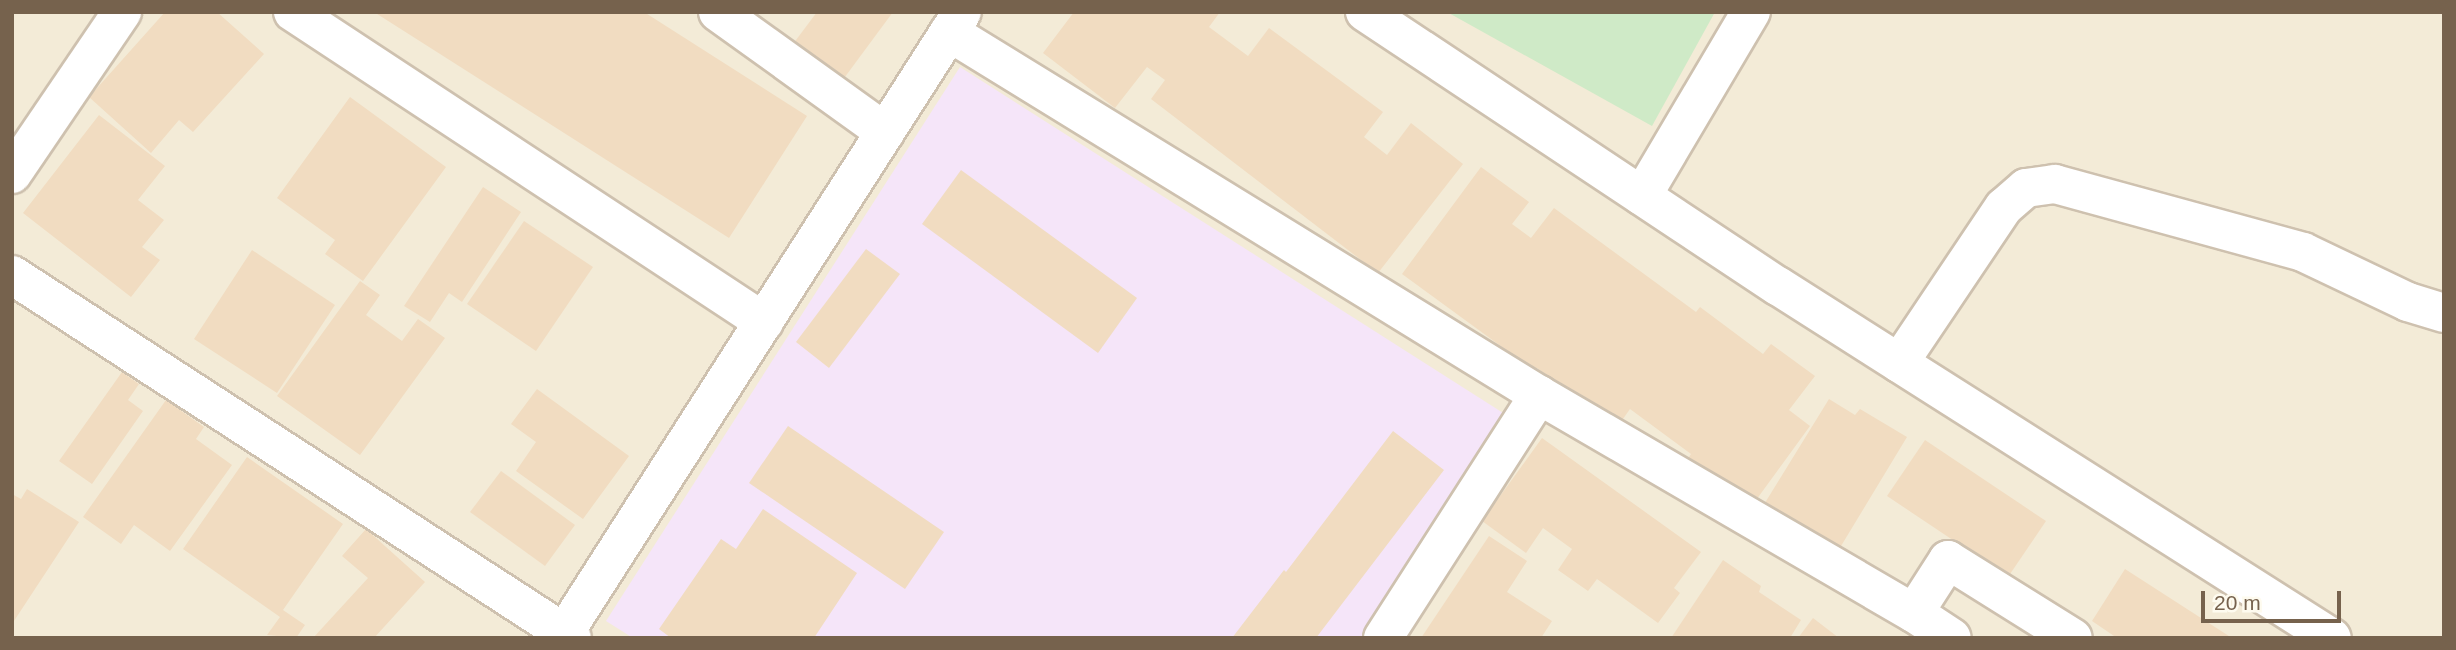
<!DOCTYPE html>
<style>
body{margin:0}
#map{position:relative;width:2456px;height:650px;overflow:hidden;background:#fcf8e9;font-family:Arial,sans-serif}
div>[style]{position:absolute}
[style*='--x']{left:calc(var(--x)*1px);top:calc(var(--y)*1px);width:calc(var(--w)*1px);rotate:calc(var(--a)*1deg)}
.residential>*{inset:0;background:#f3ebd7}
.education>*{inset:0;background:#f5e5f9}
.green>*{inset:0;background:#cfeac7}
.building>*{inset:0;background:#f1dcc1}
.roads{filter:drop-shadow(2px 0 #cec1af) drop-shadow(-2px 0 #cec1af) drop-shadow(0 2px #cec1af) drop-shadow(0 -2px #cec1af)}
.minor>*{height:38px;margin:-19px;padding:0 19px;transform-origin:19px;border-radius:19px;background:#fff}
span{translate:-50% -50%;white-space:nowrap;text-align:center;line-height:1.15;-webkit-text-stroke:5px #fefbef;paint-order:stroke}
.frame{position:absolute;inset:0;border:14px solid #76624d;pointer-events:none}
.scale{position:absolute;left:2201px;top:591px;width:140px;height:32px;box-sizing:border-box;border:4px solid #76624d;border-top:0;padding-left:9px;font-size:21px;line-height:24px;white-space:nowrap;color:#76624d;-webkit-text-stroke:5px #fefbef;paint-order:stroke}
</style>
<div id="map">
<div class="residential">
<i style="clip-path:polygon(12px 12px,2444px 12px,2444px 638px,12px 638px)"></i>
</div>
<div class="education">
<i style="clip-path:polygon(960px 67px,1511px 418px,1368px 638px,633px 638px,606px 621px)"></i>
</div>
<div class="green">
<i style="clip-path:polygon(1447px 12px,1715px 12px,1652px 126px)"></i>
</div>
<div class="building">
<i style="clip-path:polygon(165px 12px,217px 12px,264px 54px,193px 132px,179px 120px,151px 153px,89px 97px)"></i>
<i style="clip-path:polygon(374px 12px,644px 12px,807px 116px,729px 238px)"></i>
<i style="clip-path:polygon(817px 12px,893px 12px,839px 85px,790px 48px)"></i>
<i style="clip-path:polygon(1074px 12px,1220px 12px,1209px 27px,1248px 56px,1269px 28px,1383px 112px,1364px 137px,1387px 155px,1411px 123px,1463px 164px,1378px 273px,1151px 99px,1165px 80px,1147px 67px,1115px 108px,1043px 53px)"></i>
<i style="clip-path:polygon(350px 97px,446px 167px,363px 281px,325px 254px,335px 240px,277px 198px)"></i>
<i style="clip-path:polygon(99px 115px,165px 166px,138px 200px,164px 220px,142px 247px,160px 260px,131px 297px,23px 213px)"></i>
<i style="clip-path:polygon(1481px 167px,1529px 202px,1512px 224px,1531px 238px,1554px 208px,1696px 312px,1700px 307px,1763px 354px,1771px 344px,1815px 376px,1789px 410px,1810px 426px,1751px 507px,1687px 460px,1691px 454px,1630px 409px,1618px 426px,1537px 368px,1535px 371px,1402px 274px)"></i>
<i style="clip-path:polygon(961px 170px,1137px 298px,1098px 353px,922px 224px)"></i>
<i style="clip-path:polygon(483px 187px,521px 212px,462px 302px,449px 293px,430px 322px,404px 306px)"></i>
<i style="clip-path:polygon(524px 221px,593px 267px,536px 351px,467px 304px)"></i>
<i style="clip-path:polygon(866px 249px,900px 274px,829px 368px,796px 342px)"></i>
<i style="clip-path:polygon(252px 250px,335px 305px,277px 393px,194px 339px)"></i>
<i style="clip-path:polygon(360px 281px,380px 295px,366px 315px,402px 341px,418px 319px,445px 338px,360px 455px,277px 396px)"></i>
<i style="clip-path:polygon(122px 372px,139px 384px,128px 400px,143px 411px,92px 484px,59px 461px)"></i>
<i style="clip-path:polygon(537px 389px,629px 456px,583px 519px,516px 471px,536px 442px,511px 424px)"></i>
<i style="clip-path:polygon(1829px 399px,1855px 415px,1860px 409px,1907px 437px,1838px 551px,1763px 506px)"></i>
<i style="clip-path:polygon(166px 400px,204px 427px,196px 439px,232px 465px,170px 551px,134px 525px,121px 544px,83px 517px)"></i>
<i style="clip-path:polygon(788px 426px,944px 532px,905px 589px,749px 483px)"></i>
<i style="clip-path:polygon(1393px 431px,1444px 470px,1316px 638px,1232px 638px,1284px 570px,1286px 572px)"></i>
<i style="clip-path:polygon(1542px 438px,1701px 552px,1674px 588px,1680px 593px,1658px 623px,1597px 579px,1588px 591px,1558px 570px,1572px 549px,1543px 528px,1526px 553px,1482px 521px)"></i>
<i style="clip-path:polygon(1925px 440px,2046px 521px,2008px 577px,1887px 496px)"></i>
<i style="clip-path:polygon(247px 457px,343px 524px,283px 610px,305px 625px,296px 638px,267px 635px,280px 617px,183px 549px)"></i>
<i style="clip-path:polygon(501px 471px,575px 525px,545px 566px,470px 512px)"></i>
<i style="clip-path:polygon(27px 489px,79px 522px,12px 624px,12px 494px,21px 499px)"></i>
<i style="clip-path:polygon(763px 509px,857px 573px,814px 638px,671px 638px,659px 629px,721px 539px,736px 549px)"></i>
<i style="clip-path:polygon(366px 529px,425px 582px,374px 638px,313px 638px,368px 578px,342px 556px)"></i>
<i style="clip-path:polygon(1489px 536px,1527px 561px,1507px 592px,1552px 621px,1541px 638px,1421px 638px)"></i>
<i style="clip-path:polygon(1723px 560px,1761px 586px,1759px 592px,1801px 620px,1790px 638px,1671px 638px)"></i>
<i style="clip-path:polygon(2125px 569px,2232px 638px,2117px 638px,2092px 621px)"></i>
<i style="clip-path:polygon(1813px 618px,1839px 638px,1798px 638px)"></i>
</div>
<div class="roads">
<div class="minor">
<i style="--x:293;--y:12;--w:564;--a:33.35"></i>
<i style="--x:718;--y:12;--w:206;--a:35.7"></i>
<i style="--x:1365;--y:12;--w:496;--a:33.6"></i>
<i style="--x:1778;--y:286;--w:656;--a:32.43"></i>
<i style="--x:949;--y:32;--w:693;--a:31.6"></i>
<i style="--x:1539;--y:395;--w:434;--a:30.2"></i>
<i style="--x:1914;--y:613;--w:63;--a:-57.3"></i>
<i style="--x:1948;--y:560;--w:147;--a:32"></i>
<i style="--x:12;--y:174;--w:196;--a:-55.8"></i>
<i style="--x:1642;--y:196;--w:214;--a:-59.4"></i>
<i style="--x:12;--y:275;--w:667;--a:32.95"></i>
<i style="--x:1899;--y:363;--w:188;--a:-56.1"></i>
<i style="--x:2004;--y:207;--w:29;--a:-41"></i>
<i style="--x:2026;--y:188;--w:29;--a:-8"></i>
<i style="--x:2055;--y:184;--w:257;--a:15.3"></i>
<i style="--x:2303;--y:252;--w:116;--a:25.5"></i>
<i style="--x:2408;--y:302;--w:38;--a:17"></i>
<i style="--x:1914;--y:613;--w:45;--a:33.3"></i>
<i style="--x:561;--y:638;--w:743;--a:-57.36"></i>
<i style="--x:1383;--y:638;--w:289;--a:-57.3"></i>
</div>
</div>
<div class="frame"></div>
<div class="scale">20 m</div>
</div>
